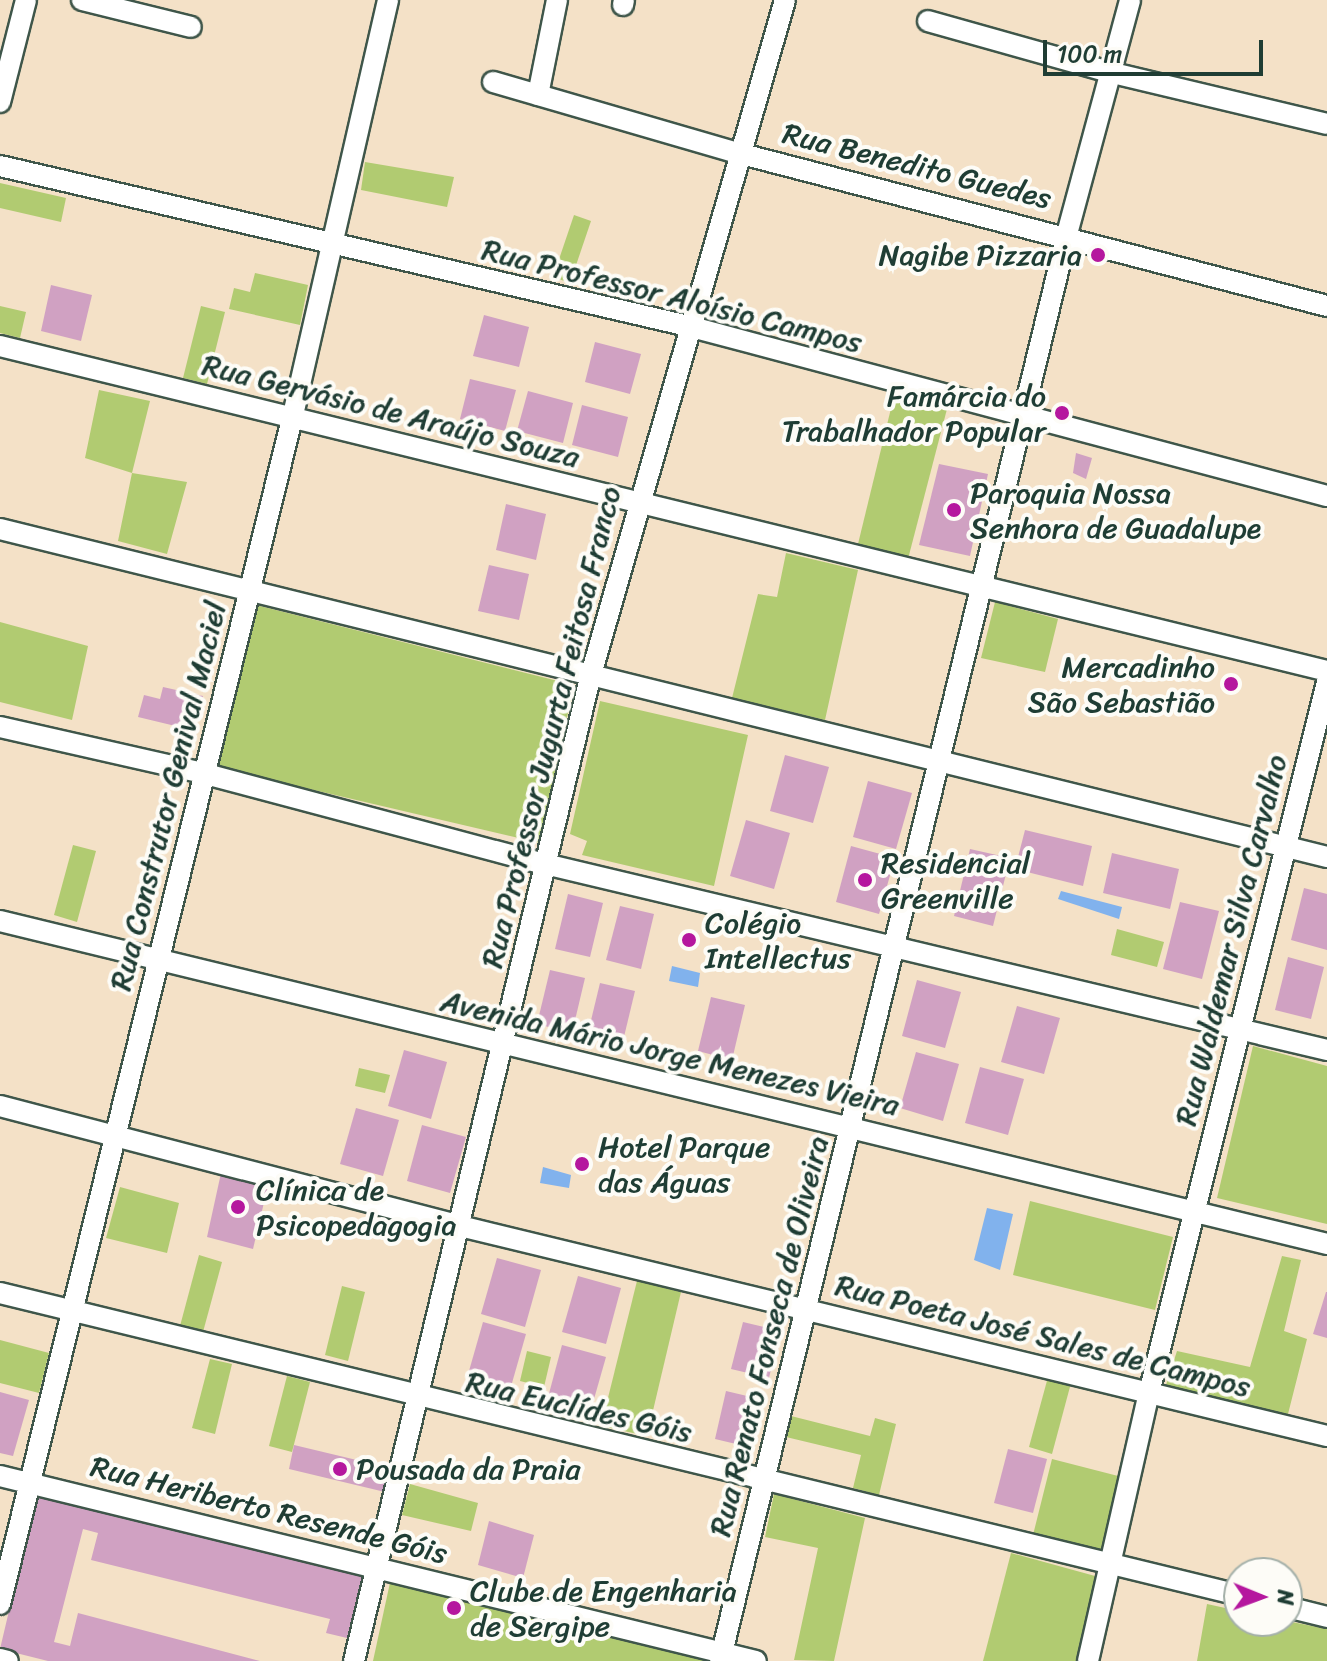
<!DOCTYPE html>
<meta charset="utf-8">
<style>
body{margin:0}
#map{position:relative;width:1327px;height:1661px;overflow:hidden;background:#f4e1c7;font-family:Sriracha,sans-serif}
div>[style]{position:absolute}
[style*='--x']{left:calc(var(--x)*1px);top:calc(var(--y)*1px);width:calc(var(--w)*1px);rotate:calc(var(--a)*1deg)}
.green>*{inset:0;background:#b1cb71}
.water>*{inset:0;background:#81b2ed}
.building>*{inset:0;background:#d0a1c2}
.roads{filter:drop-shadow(2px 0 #3f564a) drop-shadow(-2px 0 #3f564a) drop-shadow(0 2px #3f564a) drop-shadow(0 -2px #3f564a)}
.minor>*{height:20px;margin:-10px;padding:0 10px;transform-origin:10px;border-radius:10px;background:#fff}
.dots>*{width:22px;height:22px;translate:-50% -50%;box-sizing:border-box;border:4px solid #fdfcf7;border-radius:50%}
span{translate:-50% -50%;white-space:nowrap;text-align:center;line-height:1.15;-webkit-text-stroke:8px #fdfcf7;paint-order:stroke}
.street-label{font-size:30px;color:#1f3d34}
.poi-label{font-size:30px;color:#1f3d34}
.right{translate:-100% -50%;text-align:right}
.left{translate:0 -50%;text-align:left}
.north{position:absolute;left:1223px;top:1557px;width:80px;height:80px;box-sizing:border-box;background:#fdfcf7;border:2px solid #a4b0a9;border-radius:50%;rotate:91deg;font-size:22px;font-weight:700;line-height:32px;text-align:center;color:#1f3d34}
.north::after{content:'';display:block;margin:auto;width:28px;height:36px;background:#b5179e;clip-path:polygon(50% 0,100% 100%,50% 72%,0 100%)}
.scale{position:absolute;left:1043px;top:40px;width:220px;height:36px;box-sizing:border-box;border:4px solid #1f3d34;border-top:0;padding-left:10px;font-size:24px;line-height:28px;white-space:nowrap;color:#1f3d34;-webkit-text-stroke:6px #fdfcf7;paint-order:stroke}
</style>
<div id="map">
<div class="green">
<i style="clip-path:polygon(365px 162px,454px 177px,447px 207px,361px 190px)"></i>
<i style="clip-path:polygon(0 183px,66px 198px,61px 222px,0 208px)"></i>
<i style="clip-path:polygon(574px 215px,591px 221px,570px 283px,553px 277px)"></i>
<i style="clip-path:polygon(255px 273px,308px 285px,300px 325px,229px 309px,234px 288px,250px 292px)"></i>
<i style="clip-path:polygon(0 306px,26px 312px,20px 338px,0 333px)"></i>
<i style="clip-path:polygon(201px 306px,225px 312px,207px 384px,183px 378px)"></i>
<i style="clip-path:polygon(99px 390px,150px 401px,132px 473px,187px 482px,167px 554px,118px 541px,132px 473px,85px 458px)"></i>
<i style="clip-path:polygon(894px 396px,947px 409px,908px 559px,858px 544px)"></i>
<i style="clip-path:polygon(786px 553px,858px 570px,825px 720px,732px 698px,758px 594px,777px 597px)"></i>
<i style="clip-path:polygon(995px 602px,1058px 619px,1045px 672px,981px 658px)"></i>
<i style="clip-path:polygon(256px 605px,574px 685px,540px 843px,215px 767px)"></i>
<i style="clip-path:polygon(0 622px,88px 646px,72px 720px,0 702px)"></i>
<i style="clip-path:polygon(600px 701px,748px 735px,714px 886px,582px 855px,587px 841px,570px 834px)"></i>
<i style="clip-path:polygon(73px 845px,96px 851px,77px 922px,54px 915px)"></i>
<i style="clip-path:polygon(1117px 929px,1164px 942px,1157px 967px,1111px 955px)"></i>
<i style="clip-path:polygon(1253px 1046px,1327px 1066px,1327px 1224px,1217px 1198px)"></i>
<i style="clip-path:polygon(359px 1068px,390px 1075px,385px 1093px,355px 1086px)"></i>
<i style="clip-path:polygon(120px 1187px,179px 1203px,167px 1253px,106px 1238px)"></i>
<i style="clip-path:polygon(1030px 1201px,1173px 1237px,1155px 1310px,1013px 1275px)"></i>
<i style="clip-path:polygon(199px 1255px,222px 1262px,203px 1332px,180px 1326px)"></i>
<i style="clip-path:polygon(1282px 1256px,1301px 1260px,1284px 1331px,1307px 1339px,1288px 1414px,1165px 1388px,1177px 1351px,1250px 1367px)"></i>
<i style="clip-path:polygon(637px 1281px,681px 1292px,647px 1436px,601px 1426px)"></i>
<i style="clip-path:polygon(342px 1286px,365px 1292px,348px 1361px,325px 1355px)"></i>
<i style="clip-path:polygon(0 1340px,49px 1353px,39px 1393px,0 1383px)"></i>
<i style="clip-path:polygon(527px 1351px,551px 1357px,544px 1387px,520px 1381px)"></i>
<i style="clip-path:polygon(210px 1359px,232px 1364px,215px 1434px,192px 1428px)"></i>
<i style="clip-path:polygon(287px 1376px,310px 1382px,292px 1452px,269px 1446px)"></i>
<i style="clip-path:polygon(1048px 1377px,1071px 1383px,1052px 1454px,1029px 1447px)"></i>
<i style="clip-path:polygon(791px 1416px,870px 1436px,875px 1418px,896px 1424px,879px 1495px,853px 1488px,861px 1455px,786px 1437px)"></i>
<i style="clip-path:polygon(1052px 1459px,1122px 1477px,1103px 1553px,1033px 1535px)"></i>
<i style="clip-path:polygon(410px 1484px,478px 1503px,471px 1531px,402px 1515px)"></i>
<i style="clip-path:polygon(774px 1494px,865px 1518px,834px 1661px,794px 1660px,818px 1548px,765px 1537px)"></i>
<i style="clip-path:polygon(1011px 1553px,1095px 1576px,1077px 1661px,983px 1661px)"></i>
<i style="clip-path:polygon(391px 1578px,706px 1650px,704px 1661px,373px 1661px)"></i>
<i style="clip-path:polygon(1207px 1604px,1239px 1611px,1239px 1621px,1287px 1621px,1327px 1629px,1327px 1661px,1197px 1661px)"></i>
</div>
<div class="water">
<i style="clip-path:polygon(1061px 891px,1122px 907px,1119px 919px,1058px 899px)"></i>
<i style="clip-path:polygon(672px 966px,700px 973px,698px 987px,669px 981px)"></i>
<i style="clip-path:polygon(543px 1167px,571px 1175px,569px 1188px,540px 1183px)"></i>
<i style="clip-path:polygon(987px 1208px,1013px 1214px,1000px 1270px,974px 1260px)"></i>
</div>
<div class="building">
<i style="clip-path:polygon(51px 285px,92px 295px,81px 341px,41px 331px)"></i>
<i style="clip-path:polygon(484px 315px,529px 327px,519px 367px,473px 356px)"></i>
<i style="clip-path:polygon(595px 342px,641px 354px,630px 394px,585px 382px)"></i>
<i style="clip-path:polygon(470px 379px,516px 390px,505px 431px,460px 419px)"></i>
<i style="clip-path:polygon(528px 391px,573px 403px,563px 443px,517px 431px)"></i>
<i style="clip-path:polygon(582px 405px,628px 417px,618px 457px,572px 445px)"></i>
<i style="clip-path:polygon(1076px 453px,1092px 458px,1086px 479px,1073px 473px)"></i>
<i style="clip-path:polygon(939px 464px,988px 474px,970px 556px,919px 545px)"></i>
<i style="clip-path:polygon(506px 504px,546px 514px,536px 560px,496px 550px)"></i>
<i style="clip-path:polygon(489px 565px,529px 574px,519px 620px,478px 611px)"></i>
<i style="clip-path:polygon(163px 687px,203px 696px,192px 730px,138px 717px,144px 695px,160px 699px)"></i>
<i style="clip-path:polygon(785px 755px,829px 767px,813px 823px,770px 811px)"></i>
<i style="clip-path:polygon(868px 781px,912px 793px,896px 849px,853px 837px)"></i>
<i style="clip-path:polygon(746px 820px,790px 833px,774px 889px,730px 876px)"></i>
<i style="clip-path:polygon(1025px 830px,1092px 846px,1083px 886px,1015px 869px)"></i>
<i style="clip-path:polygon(851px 846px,895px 858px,879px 914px,836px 902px)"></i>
<i style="clip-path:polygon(970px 849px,1010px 858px,993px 926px,954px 916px)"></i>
<i style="clip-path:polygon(1112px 853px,1179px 869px,1170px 909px,1103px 893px)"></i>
<i style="clip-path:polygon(1304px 888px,1327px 894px,1327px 950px,1291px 940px)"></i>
<i style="clip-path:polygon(568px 894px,603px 903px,590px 957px,555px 949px)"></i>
<i style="clip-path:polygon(1180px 902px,1219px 911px,1202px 979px,1163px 969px)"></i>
<i style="clip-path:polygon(620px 906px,654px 914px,641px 969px,606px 960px)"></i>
<i style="clip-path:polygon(1288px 957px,1324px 967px,1311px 1019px,1275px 1010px)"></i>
<i style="clip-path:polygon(550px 970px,585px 978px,572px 1033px,537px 1024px)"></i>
<i style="clip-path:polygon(917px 980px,961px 992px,945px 1048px,902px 1036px)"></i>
<i style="clip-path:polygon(600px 983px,635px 991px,622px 1045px,587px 1037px)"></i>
<i style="clip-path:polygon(711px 997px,745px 1005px,732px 1060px,698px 1051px)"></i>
<i style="clip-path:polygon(1017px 1006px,1060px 1018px,1044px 1074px,1001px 1062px)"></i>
<i style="clip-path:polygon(404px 1050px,447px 1062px,431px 1119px,388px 1106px)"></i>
<i style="clip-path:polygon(916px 1052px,959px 1064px,943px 1121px,900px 1108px)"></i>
<i style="clip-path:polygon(980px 1067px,1024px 1079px,1008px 1135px,965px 1123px)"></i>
<i style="clip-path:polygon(356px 1108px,399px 1120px,383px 1176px,340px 1164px)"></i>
<i style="clip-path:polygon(422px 1125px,466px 1137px,450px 1193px,407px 1181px)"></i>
<i style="clip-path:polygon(223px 1164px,270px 1177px,253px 1249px,207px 1237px)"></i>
<i style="clip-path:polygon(497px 1258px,541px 1270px,525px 1327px,481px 1314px)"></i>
<i style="clip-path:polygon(578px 1276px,621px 1288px,606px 1344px,562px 1332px)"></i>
<i style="clip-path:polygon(1326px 1292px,1327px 1292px,1327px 1338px,1313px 1334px)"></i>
<i style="clip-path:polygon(483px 1322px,526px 1334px,510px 1390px,467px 1378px)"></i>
<i style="clip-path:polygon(743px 1322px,780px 1331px,769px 1378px,731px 1369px)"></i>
<i style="clip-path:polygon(562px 1345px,606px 1357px,590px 1413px,547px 1401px)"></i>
<i style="clip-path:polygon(726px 1391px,764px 1400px,753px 1448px,715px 1439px)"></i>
<i style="clip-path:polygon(0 1392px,29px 1400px,13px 1456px,0 1453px)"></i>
<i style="clip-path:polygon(294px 1445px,390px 1468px,385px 1492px,289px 1469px)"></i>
<i style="clip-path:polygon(1008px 1449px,1047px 1459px,1033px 1513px,994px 1503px)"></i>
<i style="clip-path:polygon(38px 1488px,364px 1568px,347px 1638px,326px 1633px,330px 1619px,91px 1560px,98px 1533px,83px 1529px,54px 1642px,70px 1646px,78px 1613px,260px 1661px,48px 1661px,0 1649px)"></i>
<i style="clip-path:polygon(489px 1521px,534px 1535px,523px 1578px,478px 1565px)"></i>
</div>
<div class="roads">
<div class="minor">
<i style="--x:82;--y:0;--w:112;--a:13.9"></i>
<i style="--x:623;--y:5;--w:5;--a:-79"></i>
<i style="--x:928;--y:21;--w:188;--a:15.7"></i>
<i style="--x:1109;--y:72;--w:224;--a:13.4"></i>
<i style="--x:493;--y:82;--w:255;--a:16.2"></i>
<i style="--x:738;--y:153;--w:609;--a:14.56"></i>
<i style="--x:538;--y:95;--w:97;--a:-78.7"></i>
<i style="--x:0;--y:102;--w:105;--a:-75.7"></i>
<i style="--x:0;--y:166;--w:706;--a:13.09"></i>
<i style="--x:688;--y:326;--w:661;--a:14.9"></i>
<i style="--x:0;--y:346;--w:1366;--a:13.76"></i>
<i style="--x:0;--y:529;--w:1367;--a:13.88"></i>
<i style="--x:0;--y:727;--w:207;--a:12.8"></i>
<i style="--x:202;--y:773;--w:355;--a:14.9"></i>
<i style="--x:545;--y:864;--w:804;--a:13.38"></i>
<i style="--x:0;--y:921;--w:1366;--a:13.68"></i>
<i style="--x:0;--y:1106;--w:475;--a:14.6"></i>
<i style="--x:460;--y:1226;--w:892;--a:13.62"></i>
<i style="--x:0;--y:1293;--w:1275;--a:13.7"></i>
<i style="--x:0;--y:1476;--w:778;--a:13.75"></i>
<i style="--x:0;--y:1604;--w:1225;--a:-76.16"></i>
<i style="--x:293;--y:415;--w:426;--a:-77.1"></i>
<i style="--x:1287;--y:1607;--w:41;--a:14"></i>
<i style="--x:0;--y:1659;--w:8;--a:14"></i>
<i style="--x:354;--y:1661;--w:1011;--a:-76.5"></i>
<i style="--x:590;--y:678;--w:705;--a:-73.95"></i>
<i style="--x:720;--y:1661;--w:1469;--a:-76.33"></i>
<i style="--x:1067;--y:234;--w:242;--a:-74.9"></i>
<i style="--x:1088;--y:1661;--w:275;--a:-77.2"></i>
<i style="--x:1149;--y:1393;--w:733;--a:-75.94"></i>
</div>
</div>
<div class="dots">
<i style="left:1098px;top:255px;background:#b5179e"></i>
<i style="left:1062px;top:413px;background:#b5179e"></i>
<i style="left:954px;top:510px;background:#b5179e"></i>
<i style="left:1231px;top:684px;background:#b5179e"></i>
<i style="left:865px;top:880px;background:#b5179e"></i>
<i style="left:689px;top:940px;background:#b5179e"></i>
<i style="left:582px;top:1164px;background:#b5179e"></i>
<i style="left:238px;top:1207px;background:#b5179e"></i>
<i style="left:340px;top:1469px;background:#b5179e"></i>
<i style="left:454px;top:1608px;background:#b5179e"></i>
</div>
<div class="street-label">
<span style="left:917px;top:166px;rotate:14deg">Rua Benedito Guedes</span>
<span style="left:672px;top:296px;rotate:14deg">Rua Professor Aloísio Campos</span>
<span style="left:391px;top:411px;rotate:14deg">Rua Gervásio de Araújo Souza</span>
<span style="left:551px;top:727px;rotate:-76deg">Rua Professor Jugurta Feitosa Franco</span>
<span style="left:168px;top:796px;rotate:-76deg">Rua Construtor Genival Maciel</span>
<span style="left:1231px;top:940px;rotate:-76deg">Rua Waldemar Silva Carvalho</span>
<span style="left:670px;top:1053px;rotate:13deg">Avenida Mário Jorge Menezes Vieira</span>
<span style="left:769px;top:1336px;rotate:-76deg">Rua Renato Fonseca de Oliveira</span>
<span style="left:1043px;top:1336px;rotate:14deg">Rua Poeta José Sales de Campos</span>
<span style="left:579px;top:1407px;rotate:13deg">Rua Euclídes Góis</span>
<span style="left:269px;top:1510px;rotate:14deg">Rua Heriberto Resende Góis</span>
</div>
<div class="poi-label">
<span class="right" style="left:1082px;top:255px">Nagibe Pizzaria</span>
<span class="right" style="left:1046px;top:413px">Famárcia do<br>Trabalhador Popular</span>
<span class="left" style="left:970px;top:510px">Paroquia Nossa<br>Senhora de Guadalupe</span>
<span class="right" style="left:1215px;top:684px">Mercadinho<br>São Sebastião</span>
<span class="left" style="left:881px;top:880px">Residencial<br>Greenville</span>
<span class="left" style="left:705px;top:940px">Colégio<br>Intellectus</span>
<span class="left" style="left:598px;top:1164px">Hotel Parque<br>das Águas</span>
<span class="left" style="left:256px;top:1207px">Clínica de<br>Psicopedagogia</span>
<span class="left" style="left:356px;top:1469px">Pousada da Praia</span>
<span class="left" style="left:470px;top:1608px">Clube de Engenharia<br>de Sergipe</span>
</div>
<div class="north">N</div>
<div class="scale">100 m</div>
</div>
